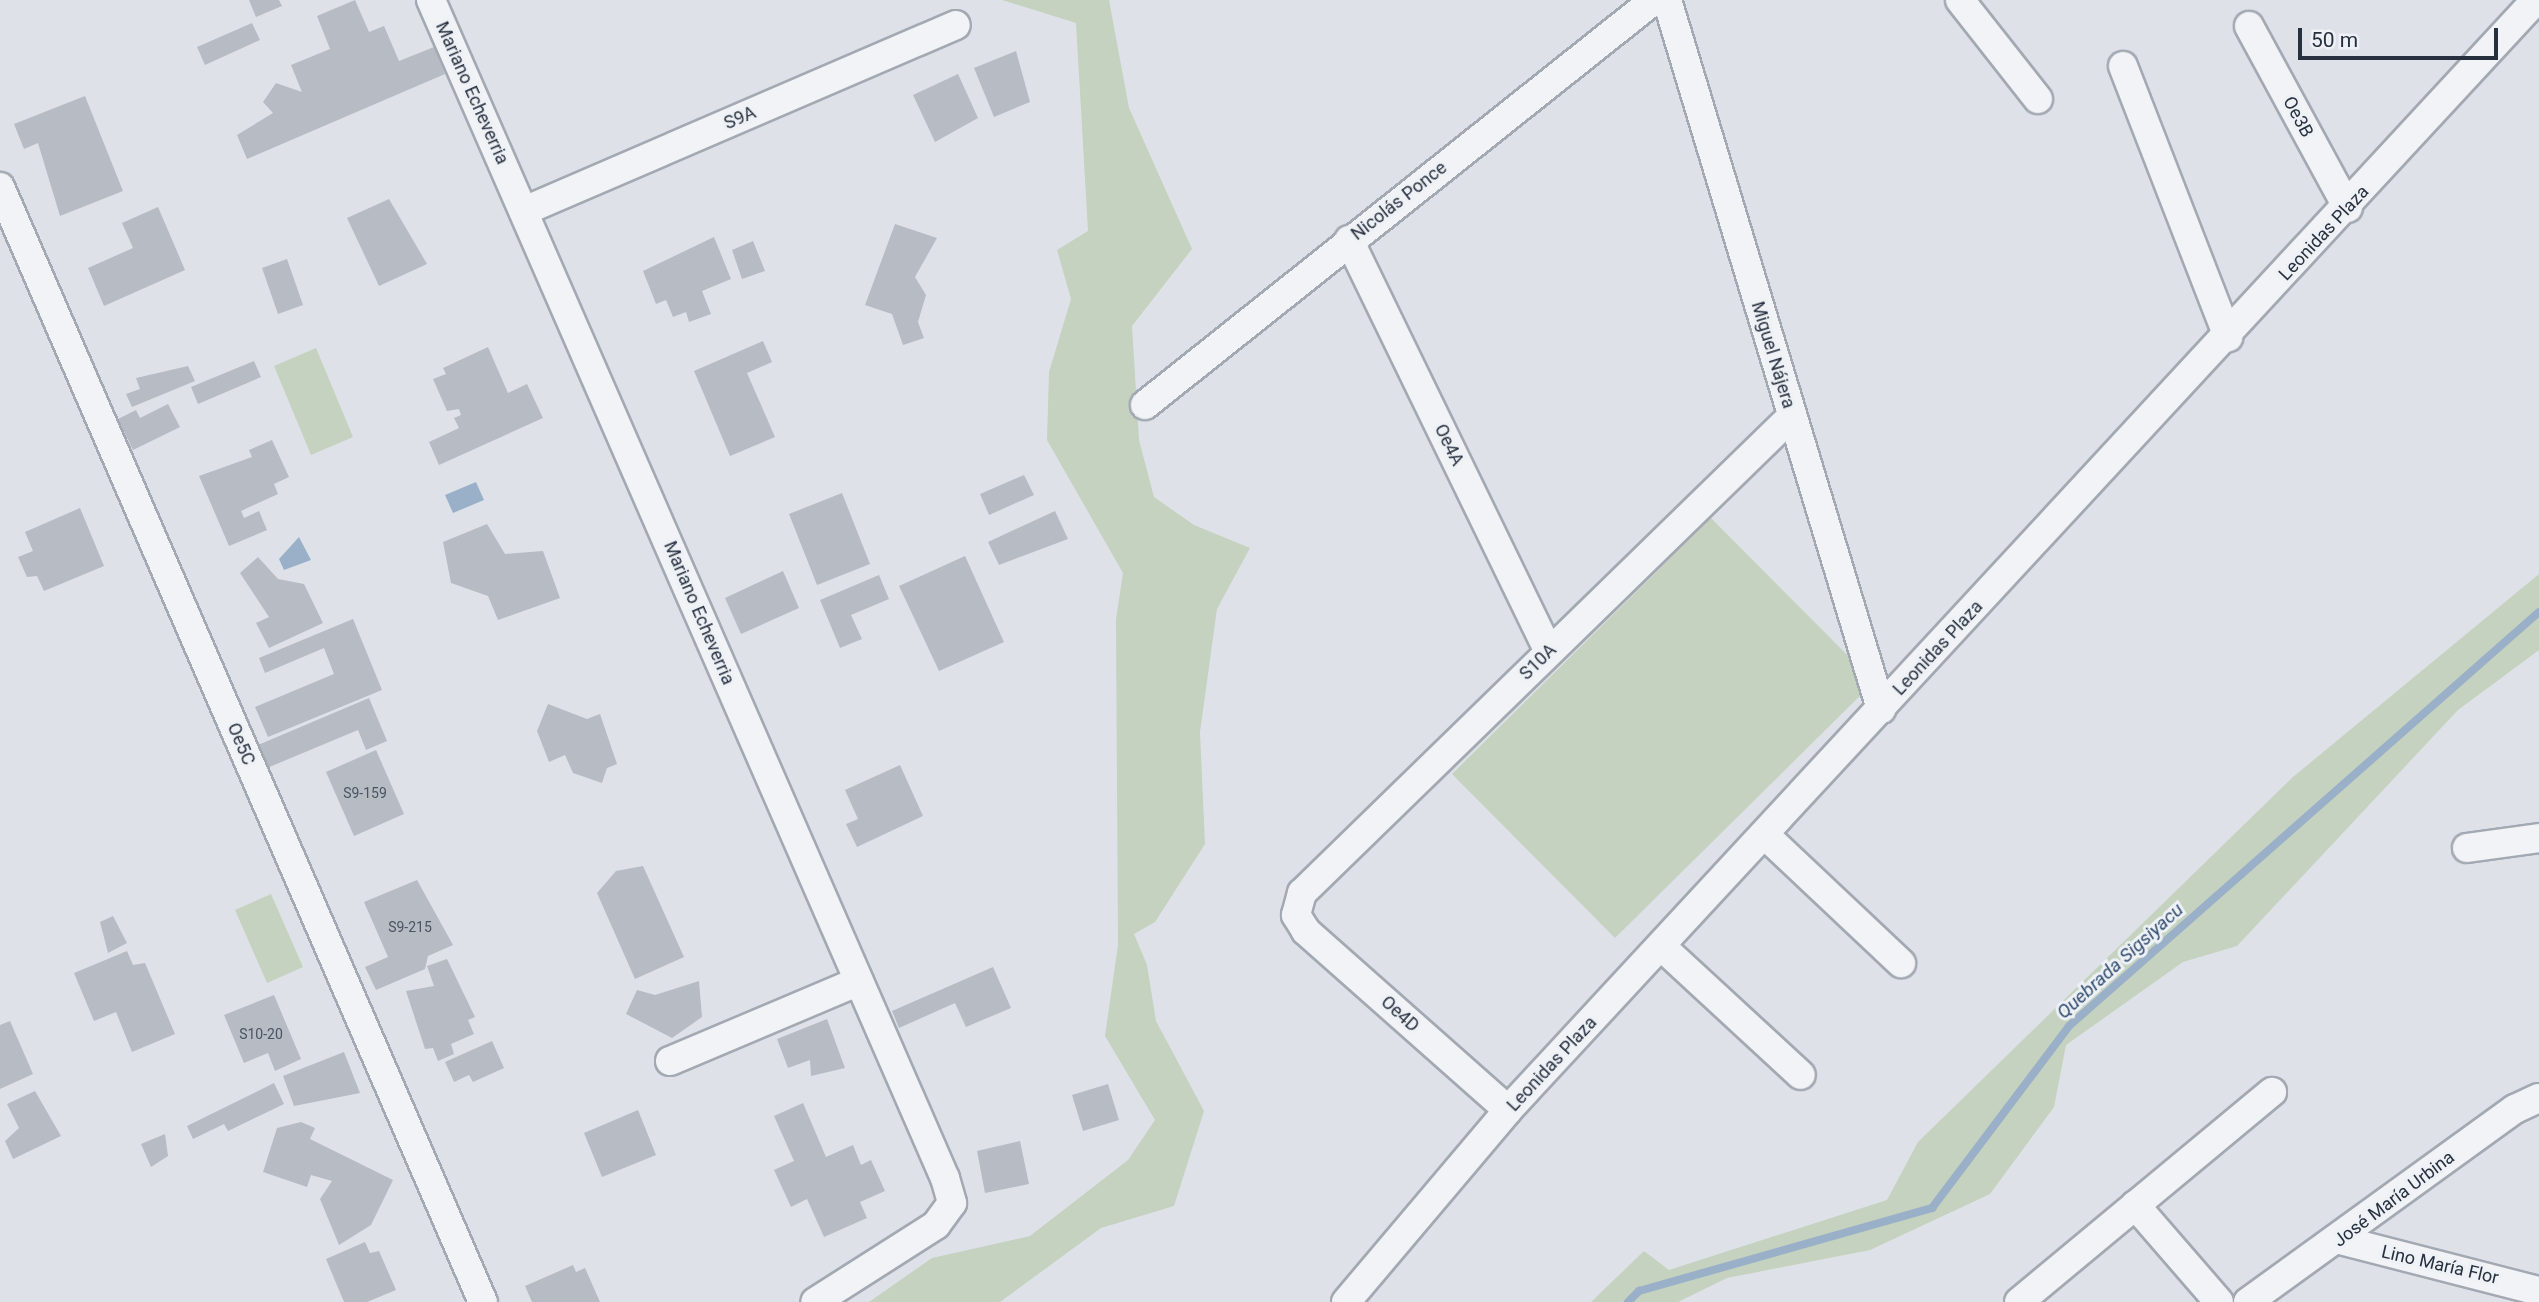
<!DOCTYPE html>
<meta charset="utf-8">
<style>
body{margin:0}
#map{position:relative;width:2539px;height:1302px;overflow:hidden;background:#dee2e8;font-family:Roboto,sans-serif}
div>[style]{position:absolute}
[style*='--x']{left:calc(var(--x)*1px);top:calc(var(--y)*1px);width:calc(var(--w)*1px);rotate:calc(var(--a)*1deg)}
.green>*{inset:0;background:#c4d2bf}
.water>*{inset:0;background:#99b0c8}
.stream>*{height:8px;margin:-4px;padding:0 4px;transform-origin:4px;border-radius:4px;background:#99b0c8}
.building>*{inset:0;background:#b6bbc4}
.roads{filter:drop-shadow(2px 0 #a3a9b2) drop-shadow(-2px 0 #a3a9b2) drop-shadow(0 2px #a3a9b2) drop-shadow(0 -2px #a3a9b2)}
.minor>*{height:28px;margin:-14px;padding:0 14px;transform-origin:14px;border-radius:14px;background:#f1f3f6}
span{translate:-50% -50%;white-space:nowrap;text-align:center;line-height:1.15;-webkit-text-stroke:6px #eef1f5;paint-order:stroke}
.number-label{font-size:14px;color:#4b5360}
.number-label span{-webkit-text-stroke-width:0}
.street-label{font-size:18px;color:#27303f}
.water-label{font-size:19px;color:#324e72;font-style:italic}
.scale{position:absolute;left:2298px;top:28px;width:200px;height:32px;box-sizing:border-box;border:4px solid #27303f;border-top:0;padding-left:9px;font-size:21px;line-height:24px;white-space:nowrap;color:#27303f;-webkit-text-stroke:5px #eef1f5;paint-order:stroke}
</style>
<div id="map">
<div class="green">
<i style="clip-path:polygon(1002px 0,1109px 0,1129px 108px,1192px 249px,1132px 326px,1139px 440px,1154px 497px,1194px 525px,1250px 548px,1217px 609px,1200px 732px,1205px 844px,1155px 922px,1134px 934px,1147px 965px,1156px 1021px,1204px 1111px,1174px 1206px,1101px 1228px,1000px 1302px,869px 1302px,932px 1258px,1030px 1236px,1128px 1160px,1155px 1120px,1105px 1036px,1118px 945px,1116px 619px,1123px 573px,1047px 440px,1049px 372px,1071px 299px,1057px 250px,1088px 231px,1076px 23px)"></i>
<i style="clip-path:polygon(316px 348px,353px 437px,311px 455px,274px 366px)"></i>
<i style="clip-path:polygon(1711px 518px,1874px 682px,1615px 938px,1452px 774px)"></i>
<i style="clip-path:polygon(2539px 574px,2539px 650px,2458px 710px,2237px 946px,2183px 962px,2066px 1045px,2054px 1107px,1990px 1194px,1870px 1250px,1727px 1278px,1678px 1302px,1591px 1302px,1644px 1251px,1669px 1270px,1887px 1200px,1918px 1142px,2293px 777px)"></i>
<i style="clip-path:polygon(271px 894px,303px 967px,267px 983px,235px 910px)"></i>
</div>
<div class="water">
<i style="clip-path:polygon(476px 482px,484px 500px,453px 513px,445px 495px)"></i>
<i style="clip-path:polygon(299px 537px,311px 560px,284px 570px,279px 559px)"></i>
</div>
<div class="stream">
<i style="--x:1628;--y:1302;--w:16;--a:-45"></i>
<i style="--x:1639;--y:1291;--w:305;--a:-15.8"></i>
<i style="--x:1932;--y:1208;--w:228;--a:-53"></i>
<i style="--x:2069;--y:1026;--w:626;--a:-41.38"></i>
</div>
<div class="building">
<i style="clip-path:polygon(249px 0,279px 0,282px 6px,256px 17px)"></i>
<i style="clip-path:polygon(355px 0,369px 32px,384px 26px,399px 61px,434px 47px,445px 74px,247px 159px,237px 135px,273px 113px,263px 102px,276px 83px,302px 92px,291px 65px,330px 49px,317px 16px)"></i>
<i style="clip-path:polygon(252px 23px,260px 40px,205px 65px,197px 47px)"></i>
<i style="clip-path:polygon(1016px 51px,1030px 102px,994px 117px,974px 68px)"></i>
<i style="clip-path:polygon(958px 74px,978px 118px,935px 142px,913px 95px)"></i>
<i style="clip-path:polygon(85px 96px,123px 191px,60px 216px,38px 143px,24px 149px,14px 124px)"></i>
<i style="clip-path:polygon(389px 199px,427px 264px,379px 286px,347px 218px)"></i>
<i style="clip-path:polygon(158px 207px,185px 270px,104px 306px,88px 268px,133px 248px,122px 223px)"></i>
<i style="clip-path:polygon(895px 224px,937px 238px,915px 277px,926px 295px,918px 322px,924px 338px,903px 345px,892px 314px,865px 305px)"></i>
<i style="clip-path:polygon(714px 237px,731px 279px,702px 291px,711px 314px,689px 322px,686px 312px,673px 317px,666px 300px,656px 304px,643px 271px)"></i>
<i style="clip-path:polygon(753px 241px,765px 271px,742px 279px,732px 250px)"></i>
<i style="clip-path:polygon(287px 259px,303px 305px,278px 314px,262px 268px)"></i>
<i style="clip-path:polygon(763px 341px,772px 362px,747px 373px,775px 437px,730px 456px,694px 371px)"></i>
<i style="clip-path:polygon(488px 347px,508px 393px,527px 384px,543px 418px,439px 465px,429px 442px,459px 428px,454px 418px,461px 415px,459px 409px,447px 411px,433px 379px,446px 374px,443px 368px)"></i>
<i style="clip-path:polygon(254px 361px,261px 377px,198px 404px,191px 387px)"></i>
<i style="clip-path:polygon(188px 366px,195px 381px,132px 407px,126px 394px,140px 389px,136px 378px)"></i>
<i style="clip-path:polygon(168px 404px,180px 427px,133px 450px,118px 419px,136px 410px,140px 418px)"></i>
<i style="clip-path:polygon(272px 440px,289px 477px,274px 484px,278px 494px,241px 511px,244px 518px,259px 511px,267px 530px,229px 546px,199px 476px,252px 457px,249px 450px)"></i>
<i style="clip-path:polygon(1024px 475px,1034px 495px,989px 515px,980px 494px)"></i>
<i style="clip-path:polygon(842px 493px,870px 564px,817px 585px,789px 514px)"></i>
<i style="clip-path:polygon(80px 508px,104px 566px,44px 591px,37px 576px,27px 577px,18px 557px,33px 551px,25px 532px)"></i>
<i style="clip-path:polygon(1055px 511px,1068px 539px,999px 565px,988px 542px)"></i>
<i style="clip-path:polygon(487px 524px,505px 554px,543px 551px,560px 598px,498px 620px,488px 596px,451px 583px,443px 542px)"></i>
<i style="clip-path:polygon(965px 556px,1004px 642px,939px 671px,899px 586px)"></i>
<i style="clip-path:polygon(258px 557px,278px 579px,304px 584px,323px 623px,269px 648px,256px 623px,269px 617px,240px 573px)"></i>
<i style="clip-path:polygon(783px 571px,799px 608px,741px 634px,725px 598px)"></i>
<i style="clip-path:polygon(879px 575px,889px 599px,851px 615px,862px 639px,840px 648px,820px 600px)"></i>
<i style="clip-path:polygon(353px 619px,382px 690px,268px 737px,255px 707px,334px 674px,324px 648px,265px 673px,259px 658px)"></i>
<i style="clip-path:polygon(369px 698px,387px 741px,366px 750px,358px 730px,267px 768px,258px 745px)"></i>
<i style="clip-path:polygon(548px 704px,587px 719px,600px 714px,617px 764px,607px 768px,602px 783px,573px 773px,565px 755px,549px 762px,537px 731px)"></i>
<i style="clip-path:polygon(376px 750px,404px 814px,354px 836px,326px 772px)"></i>
<i style="clip-path:polygon(900px 765px,923px 816px,857px 847px,846px 824px,858px 819px,845px 790px)"></i>
<i style="clip-path:polygon(643px 866px,684px 957px,635px 979px,597px 893px,616px 871px)"></i>
<i style="clip-path:polygon(417px 880px,453px 945px,428px 956px,425px 969px,376px 990px,365px 967px,388px 957px,364px 902px)"></i>
<i style="clip-path:polygon(113px 916px,127px 943px,108px 953px,100px 922px)"></i>
<i style="clip-path:polygon(127px 951px,133px 965px,145px 963px,175px 1034px,132px 1052px,116px 1012px,94px 1021px,74px 973px)"></i>
<i style="clip-path:polygon(447px 959px,475px 1017px,468px 1020px,474px 1034px,451px 1044px,454px 1054px,438px 1061px,433px 1048px,425px 1049px,406px 991px,434px 986px,427px 966px)"></i>
<i style="clip-path:polygon(993px 967px,1011px 1008px,966px 1027px,955px 1003px,899px 1028px,892px 1011px)"></i>
<i style="clip-path:polygon(699px 981px,702px 1017px,672px 1038px,626px 1014px,637px 990px,655px 995px)"></i>
<i style="clip-path:polygon(274px 995px,301px 1059px,275px 1071px,268px 1053px,244px 1063px,224px 1015px)"></i>
<i style="clip-path:polygon(827px 1019px,845px 1068px,811px 1076px,810px 1060px,788px 1068px,777px 1039px)"></i>
<i style="clip-path:polygon(10px 1021px,33px 1074px,0 1089px,0 1025px)"></i>
<i style="clip-path:polygon(492px 1041px,504px 1068px,473px 1082px,469px 1075px,454px 1082px,445px 1062px)"></i>
<i style="clip-path:polygon(344px 1052px,360px 1093px,294px 1106px,283px 1076px)"></i>
<i style="clip-path:polygon(274px 1083px,284px 1104px,228px 1131px,224px 1124px,193px 1139px,187px 1126px)"></i>
<i style="clip-path:polygon(1108px 1084px,1119px 1120px,1083px 1131px,1072px 1095px)"></i>
<i style="clip-path:polygon(35px 1091px,61px 1136px,13px 1159px,5px 1141px,19px 1128px,7px 1104px)"></i>
<i style="clip-path:polygon(803px 1103px,826px 1157px,853px 1145px,861px 1165px,871px 1160px,885px 1191px,860px 1202px,867px 1218px,824px 1237px,807px 1199px,791px 1207px,774px 1170px,794px 1161px,774px 1116px)"></i>
<i style="clip-path:polygon(638px 1110px,656px 1155px,602px 1177px,584px 1133px)"></i>
<i style="clip-path:polygon(301px 1122px,315px 1128px,310px 1139px,393px 1180px,371px 1225px,339px 1245px,320px 1199px,332px 1181px,311px 1175px,307px 1187px,263px 1172px,277px 1128px)"></i>
<i style="clip-path:polygon(165px 1134px,168px 1156px,151px 1167px,141px 1144px)"></i>
<i style="clip-path:polygon(1020px 1141px,1029px 1184px,985px 1193px,977px 1151px)"></i>
<i style="clip-path:polygon(365px 1242px,370px 1253px,379px 1251px,396px 1290px,367px 1302px,344px 1302px,326px 1259px)"></i>
<i style="clip-path:polygon(573px 1265px,576px 1272px,585px 1268px,600px 1302px,532px 1302px,525px 1286px)"></i>
</div>
<div class="roads">
<div class="minor">
<i style="--x:431;--y:0;--w:1285;--a:66.43"></i>
<i style="--x:945;--y:1178;--w:26;--a:74"></i>
<i style="--x:952;--y:1203;--w:27;--a:126"></i>
<i style="--x:936;--y:1225;--w:143;--a:147.5"></i>
<i style="--x:1667;--y:0;--w:741;--a:73.2"></i>
<i style="--x:1960;--y:0;--w:126;--a:51.8"></i>
<i style="--x:2249;--y:26;--w:207;--a:61.5"></i>
<i style="--x:2123;--y:66;--w:291;--a:68.8"></i>
<i style="--x:0;--y:187;--w:1215;--a:66.58"></i>
<i style="--x:524;--y:211;--w:470;--a:-23.3"></i>
<i style="--x:1349;--y:240;--w:457;--a:64.1"></i>
<i style="--x:1145;--y:405;--w:650;--a:-38.51"></i>
<i style="--x:1765;--y:835;--w:187;--a:43.3"></i>
<i style="--x:2467;--y:848;--w:73;--a:-7.9"></i>
<i style="--x:1661;--y:946;--w:190;--a:42.7"></i>
<i style="--x:670;--y:1061;--w:205;--a:-22.9"></i>
<i style="--x:1508;--y:1110;--w:270;--a:-138.5"></i>
<i style="--x:1306;--y:931;--w:19;--a:-122"></i>
<i style="--x:1296;--y:915;--w:23;--a:-75"></i>
<i style="--x:1302;--y:893;--w:682;--a:-44.23"></i>
<i style="--x:2135;--y:1205;--w:128;--a:49.1"></i>
<i style="--x:2340;--y:1240;--w:205;--a:14.4"></i>
<i style="--x:1346;--y:1302;--w:251;--a:-49.8"></i>
<i style="--x:1508;--y:1110;--w:1513;--a:-47.2"></i>
<i style="--x:2019;--y:1302;--w:329;--a:-39.7"></i>
<i style="--x:2248;--y:1302;--w:329;--a:-35.9"></i>
<i style="--x:2515;--y:1109;--w:26;--a:-25"></i>
</div>
</div>
<div class="number-label">
<span style="left:365px;top:793px">S9-159</span>
<span style="left:410px;top:927px">S9-215</span>
<span style="left:261px;top:1034px">S10-20</span>
</div>
<div class="street-label">
<span style="left:472px;top:93px;rotate:66deg">Mariano Echeverria</span>
<span style="left:2298px;top:117px;rotate:62deg">Oe3B</span>
<span style="left:740px;top:118px;rotate:-23deg">S9A</span>
<span style="left:1399px;top:201px;rotate:-38deg">Nicolás Ponce</span>
<span style="left:2324px;top:233px;rotate:-47deg">Leonidas Plaza</span>
<span style="left:1773px;top:355px;rotate:73deg">Miguel Nájera</span>
<span style="left:1449px;top:445px;rotate:64deg">Oe4A</span>
<span style="left:699px;top:613px;rotate:67deg">Mariano Echeverria</span>
<span style="left:1938px;top:648px;rotate:-47deg">Leonidas Plaza</span>
<span style="left:1538px;top:662px;rotate:-44deg">S10A</span>
<span style="left:241px;top:744px;rotate:67deg">Oe5C</span>
<span style="left:1400px;top:1014px;rotate:42deg">Oe4D</span>
<span style="left:1552px;top:1064px;rotate:-47deg">Leonidas Plaza</span>
<span style="left:2394px;top:1199px;rotate:-37deg">José María Urbina</span>
<span style="left:2440px;top:1265px;rotate:13deg">Lino María Flor</span>
</div>
<div class="water-label">
<span style="left:2120px;top:961px;rotate:-42deg">Quebrada Sigsiyacu</span>
</div>
<div class="scale">50 m</div>
</div>
